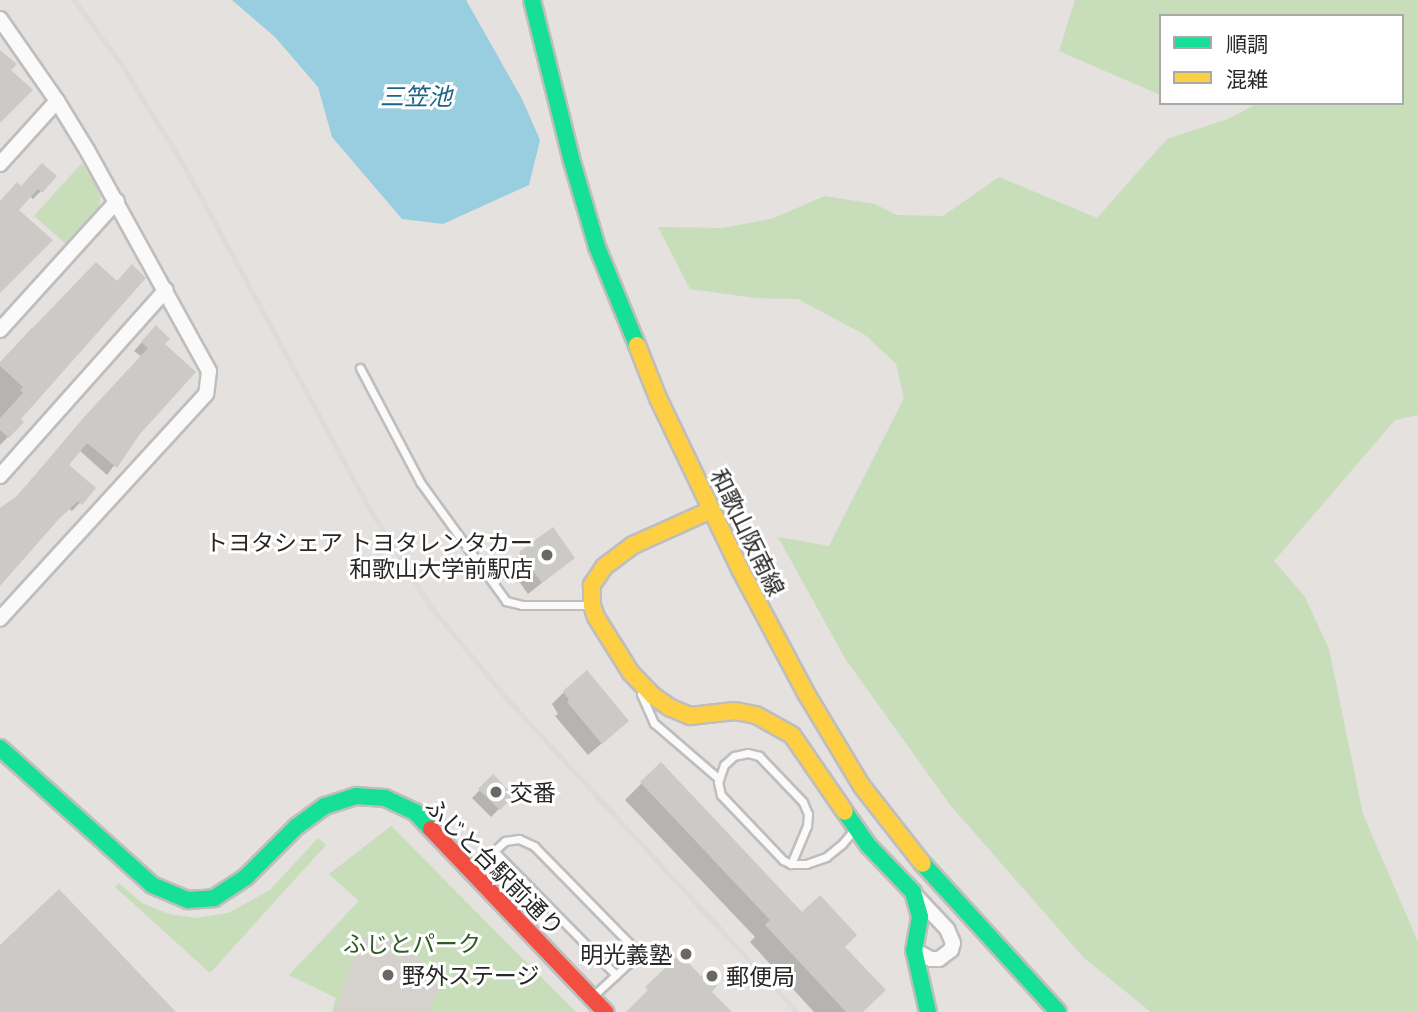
<!DOCTYPE html>
<meta charset="utf-8">
<style>
body{margin:0}
#map{position:relative;width:1418px;height:1012px;overflow:hidden;background:#e4e1de;font-family:"Noto Sans","Noto Sans JP",sans-serif}
div>[style]{position:absolute}
[style*='--x']{left:calc(var(--x)*1px);top:calc(var(--y)*1px);width:calc(var(--w)*1px);rotate:calc(var(--a)*1deg)}
.green>*{inset:0;background:#c8ddba}
.plaza>*{inset:0;background:#d5d1cd}
.water>*{inset:0;background:#98cedf}
.shadow>*{inset:0;background:#0003}
.building>*{inset:0;background:#cccac7}
.roads{filter:drop-shadow(2px 0 #bfbebf) drop-shadow(-2px 0 #bfbebf) drop-shadow(0 2px #bfbebf) drop-shadow(0 -2px #bfbebf)}
.lane>*{height:7px;margin:-3.5px;padding:0 3.5px;transform-origin:3.5px;border-radius:3.5px;background:#fbfafa}
.street>*{height:14px;margin:-7px;padding:0 7px;transform-origin:7px;border-radius:7px;background:#fbfafa}
.fast>*{height:16px;margin:-8px;padding:0 8px;transform-origin:8px;border-radius:8px;background:#16e098}
.slow>*{height:16px;margin:-8px;padding:0 8px;transform-origin:8px;border-radius:8px;background:#ffcf43}
.jam>*{height:16px;margin:-8px;padding:0 8px;transform-origin:8px;border-radius:8px;background:#f24e42}
.rail>*{height:5px;margin:-2.5px;padding:0 2.5px;transform-origin:2.5px;border-radius:2.5px;background:#dcdcdd}
.dots>*{width:19px;height:19px;translate:-50% -50%;box-sizing:border-box;border:4px solid #fff;border-radius:50%}
span{translate:-50% -50%;white-space:nowrap;text-align:center;line-height:1.15;-webkit-text-stroke:6px #fff;paint-order:stroke}
.street-label{font-size:23px;color:#272727}
.poi-label{font-size:23px;color:#272727}
.right{translate:-100% -50%;text-align:right}
.left{translate:0 -50%;text-align:left}
.park-label{font-size:23px;color:#2d5b20}
.water-label{font-size:24px;color:#1b6488;font-style:italic}
.legend{position:absolute;left:1159px;top:14px;width:245px;height:91px;box-sizing:border-box;background:#fff;border:2px solid #a9a9a9;margin:0;padding:9px 12px;list-style:none;font-size:21px;color:#272727}
.legend li{display:flex;align-items:center;gap:14px;height:35px}
.legend b{width:35px;border:2px solid #a9a9a9}
</style>
<div id="map">
<div class="green">
<i style="clip-path:polygon(1075px 0,1418px 0,1418px 415px,1395px 420px,1274px 561px,1305px 597px,1329px 649px,1363px 814px,1418px 942px,1418px 1012px,1151px 1012px,1084px 958px,951px 806px,846px 660px,778px 537px,829px 546px,904px 398px,896px 364px,865px 335px,798px 299px,755px 298px,690px 289px,658px 227px,723px 228px,771px 219px,825px 196px,875px 204px,897px 215px,943px 216px,999px 177px,1097px 218px,1167px 139px,1228px 119px,1258px 103px,1402px 103px,1402px 16px,1161px 16px,1161px 93px,1158px 94px,1059px 51px)"></i>
<i style="clip-path:polygon(82px 163px,101px 193px,99px 207px,66px 244px,34px 216px)"></i>
<i style="clip-path:polygon(391px 826px,576px 1012px,332px 1012px,336px 998px,289px 975px,359px 901px,329px 874px)"></i>
<i style="clip-path:polygon(318px 838px,326px 845px,210px 973px,115px 887px,119px 883px,142px 903px,169px 914px,196px 918px,228px 913px,270px 890px)"></i>
</div>
<div class="plaza">
<i style="clip-path:polygon(379px 937px,397px 942px,417px 956px,427px 969px,429px 980px,439px 986px,429px 1012px,335px 1012px,361px 938px)"></i>
</div>
<div class="water">
<i style="clip-path:polygon(232px 0,466px 0,522px 99px,540px 140px,529px 185px,443px 224px,402px 219px,332px 137px,318px 87px,275px 37px)"></i>
</div>
<div class="shadow">
<i style="clip-path:polygon(34px 173px,41px 191px,33px 199px,29px 196px,16px 210px,0 291px,0 203px,21px 188px)"></i>
<i style="clip-path:polygon(117px 283px,8px 437px,0 445px,0 363px,32px 328px,34px 330px)"></i>
<i style="clip-path:polygon(148px 335px,163px 344px,138px 433px,107px 475px,79px 450px,67px 463px,94px 488px,72px 511px,68px 508px,0 584px,0 515px,142px 357px,134px 351px)"></i>
<i style="clip-path:polygon(521px 554px,573px 558px,528px 594px,508px 566px)"></i>
<i style="clip-path:polygon(564px 692px,614px 733px,588px 755px,555px 716px,558px 714px,552px 704px)"></i>
<i style="clip-path:polygon(661px 764px,802px 914px,843px 947px,862px 1012px,814px 1012px,750px 942px,755px 937px,625px 800px)"></i>
<i style="clip-path:polygon(493px 777px,512px 796px,491px 817px,472px 798px)"></i>
</div>
<div class="building">
<i style="clip-path:polygon(0 50px,17px 64px,11px 70px,33px 90px,0 123px)"></i>
<i style="clip-path:polygon(42px 163px,57px 176px,42px 193px,38px 189px,19px 210px,53px 240px,0 293px,0 201px,17px 182px,21px 186px)"></i>
<i style="clip-path:polygon(96px 262px,117px 281px,132px 264px,146px 278px,21px 419px,24px 422px,9px 438px,0 430px,0 418px,23px 393px,20px 390px,23px 387px,0 366px,0 362px)"></i>
<i style="clip-path:polygon(156px 325px,170px 339px,165px 344px,196px 372px,140px 434px,117px 468px,87px 443px,69px 465px,96px 488px,82px 505px,78px 501px,58px 520px,0 586px,0 508px,17px 496px,85px 416px,148px 348px,141px 342px)"></i>
<i style="clip-path:polygon(553px 527px,575px 558px,542px 583px,519px 552px)"></i>
<i style="clip-path:polygon(587px 670px,629px 721px,602px 744px,567px 702px,569px 700px,563px 691px)"></i>
<i style="clip-path:polygon(661px 762px,802px 912px,820px 895px,857px 935px,845px 947px,886px 990px,863px 1012px,846px 1012px,765px 925px,770px 920px,640px 782px)"></i>
<i style="clip-path:polygon(493px 774px,514px 796px,500px 810px,478px 789px)"></i>
<i style="clip-path:polygon(59px 889px,176px 1012px,0 1012px,0 945px)"></i>
<i style="clip-path:polygon(680px 954px,701px 976px,704px 974px,717px 986px,712px 992px,732px 1012px,626px 1012px,648px 990px,645px 987px)"></i>
</div>
<div class="roads">
<div class="lane">
<i style="--x:360;--y:368;--w:129;--a:62.2"></i>
<i style="--x:420;--y:482;--w:147;--a:54.1"></i>
<i style="--x:506;--y:601;--w:16;--a:14"></i>
<i style="--x:522;--y:605;--w:69;--a:0"></i>
<i style="--x:641;--y:694;--w:32;--a:66"></i>
<i style="--x:654;--y:723;--w:86;--a:40.7"></i>
<i style="--x:494;--y:851;--w:174;--a:45.5"></i>
<i style="--x:791;--y:864;--w:41;--a:-67.2"></i>
<i style="--x:807;--y:826;--w:12;--a:-85"></i>
<i style="--x:808;--y:814;--w:13;--a:-113"></i>
<i style="--x:803;--y:802;--w:64;--a:-133.7"></i>
<i style="--x:759;--y:756;--w:11;--a:-165"></i>
<i style="--x:748;--y:753;--w:14;--a:168"></i>
<i style="--x:734;--y:756;--w:13;--a:138"></i>
<i style="--x:724;--y:765;--w:18;--a:109"></i>
<i style="--x:718;--y:782;--w:13;--a:77"></i>
<i style="--x:721;--y:795;--w:90;--a:46.4"></i>
<i style="--x:783;--y:860;--w:9;--a:27"></i>
<i style="--x:791;--y:864;--w:15;--a:0"></i>
<i style="--x:806;--y:864;--w:21;--a:-19"></i>
<i style="--x:826;--y:857;--w:21;--a:-39"></i>
<i style="--x:842;--y:844;--w:17;--a:-50"></i>
<i style="--x:474;--y:869;--w:42;--a:-42.1"></i>
<i style="--x:505;--y:841;--w:14;--a:-8"></i>
<i style="--x:519;--y:839;--w:17;--a:25"></i>
<i style="--x:534;--y:846;--w:134;--a:45.6"></i>
<i style="--x:628;--y:942;--w:10;--a:53"></i>
<i style="--x:634;--y:950;--w:9;--a:96"></i>
<i style="--x:633;--y:959;--w:56;--a:137.2"></i>
</div>
<div class="street">
<i style="--x:0;--y:19;--w:100;--a:55.2"></i>
<i style="--x:57;--y:101;--w:57;--a:58.5"></i>
<i style="--x:87;--y:150;--w:252;--a:61.1"></i>
<i style="--x:209;--y:371;--w:23;--a:97"></i>
<i style="--x:206;--y:394;--w:305;--a:132.5"></i>
<i style="--x:0;--y:164;--w:85;--a:-47.9"></i>
<i style="--x:0;--y:330;--w:174;--a:-47.8"></i>
<i style="--x:0;--y:476;--w:249;--a:-48.3"></i>
<i style="--x:914;--y:950;--w:19;--a:28"></i>
<i style="--x:931;--y:959;--w:8;--a:0"></i>
<i style="--x:939;--y:959;--w:15;--a:-37"></i>
<i style="--x:951;--y:950;--w:7;--a:-74"></i>
<i style="--x:953;--y:943;--w:15;--a:-113"></i>
<i style="--x:947;--y:929;--w:45;--a:-133.2"></i>
</div>
<div class="fast">
<i style="--x:532;--y:0;--w:163;--a:76.1"></i>
<i style="--x:571;--y:158;--w:93;--a:73.7"></i>
<i style="--x:597;--y:247;--w:106;--a:67.8"></i>
<i style="--x:0;--y:748;--w:205;--a:42"></i>
<i style="--x:152;--y:885;--w:39;--a:23"></i>
<i style="--x:188;--y:900;--w:26;--a:-4"></i>
<i style="--x:214;--y:898;--w:38;--a:-33"></i>
<i style="--x:246;--y:877;--w:71;--a:-45"></i>
<i style="--x:296;--y:827;--w:36;--a:-36"></i>
<i style="--x:325;--y:806;--w:33;--a:-18"></i>
<i style="--x:356;--y:796;--w:29;--a:4"></i>
<i style="--x:385;--y:798;--w:33;--a:25"></i>
<i style="--x:415;--y:812;--w:23;--a:47"></i>
<i style="--x:845;--y:812;--w:40;--a:55.1"></i>
<i style="--x:868;--y:845;--w:65;--a:46.2"></i>
<i style="--x:913;--y:892;--w:26;--a:74"></i>
<i style="--x:920;--y:917;--w:34;--a:100"></i>
<i style="--x:914;--y:950;--w:64;--a:77.3"></i>
<i style="--x:923;--y:864;--w:200;--a:47.6"></i>
</div>
<div class="slow">
<i style="--x:637;--y:345;--w:57;--a:68.4"></i>
<i style="--x:658;--y:398;--w:192;--a:64.4"></i>
<i style="--x:741;--y:571;--w:140;--a:62"></i>
<i style="--x:807;--y:695;--w:105;--a:59"></i>
<i style="--x:861;--y:785;--w:100;--a:51.9"></i>
<i style="--x:711;--y:510;--w:85;--a:155.8"></i>
<i style="--x:633;--y:545;--w:36;--a:143"></i>
<i style="--x:604;--y:567;--w:22;--a:124"></i>
<i style="--x:592;--y:585;--w:20;--a:90"></i>
<i style="--x:592;--y:605;--w:13;--a:72"></i>
<i style="--x:596;--y:617;--w:66;--a:58"></i>
<i style="--x:631;--y:673;--w:32;--a:46"></i>
<i style="--x:653;--y:696;--w:22;--a:34"></i>
<i style="--x:671;--y:708;--w:21;--a:23"></i>
<i style="--x:690;--y:716;--w:45;--a:-6.3"></i>
<i style="--x:735;--y:711;--w:21;--a:11"></i>
<i style="--x:756;--y:715;--w:41;--a:29.1"></i>
<i style="--x:792;--y:735;--w:93;--a:55.5"></i>
</div>
<div class="jam">
<i style="--x:431;--y:829;--w:253;--a:46.4"></i>
</div>
</div>
<div class="rail">
<i style="--x:74;--y:0;--w:79;--a:53.7"></i>
<i style="--x:121;--y:64;--w:120;--a:58.3"></i>
<i style="--x:184;--y:166;--w:383;--a:61.6"></i>
<i style="--x:366;--y:503;--w:121;--a:58.1"></i>
<i style="--x:430;--y:606;--w:119;--a:50.4"></i>
<i style="--x:506;--y:698;--w:428;--a:47.2"></i>
</div>
<div class="dots">
<i style="left:547px;top:555px;background:#696867"></i>
<i style="left:496px;top:792px;background:#696867"></i>
<i style="left:686px;top:954px;background:#696867"></i>
<i style="left:388px;top:975px;background:#696867"></i>
<i style="left:712px;top:976px;background:#696867"></i>
</div>
<div class="street-label">
<span style="left:748px;top:532px;rotate:64deg">和歌山阪南線</span>
<span style="left:495px;top:866px;rotate:45deg">ふじと台駅前通り</span>
</div>
<div class="poi-label">
<span class="right" style="left:533px;top:555px">トヨタシェア トヨタレンタカー<br>和歌山大学前駅店</span>
<span class="left" style="left:510px;top:792px">交番</span>
<span class="right" style="left:672px;top:954px">明光義塾</span>
<span class="left" style="left:402px;top:975px">野外ステージ</span>
<span class="left" style="left:726px;top:976px">郵便局</span>
</div>
<div class="park-label">
<span style="left:412px;top:943px">ふじとパーク</span>
</div>
<div class="water-label">
<span style="left:416px;top:96px">三笠池</span>
</div>
<ul class="legend">
<li><b style="height:9px;background:#16e098"></b>順調</li>
<li><b style="height:9px;background:#ffcf43"></b>混雑</li>
</ul>
</div>
